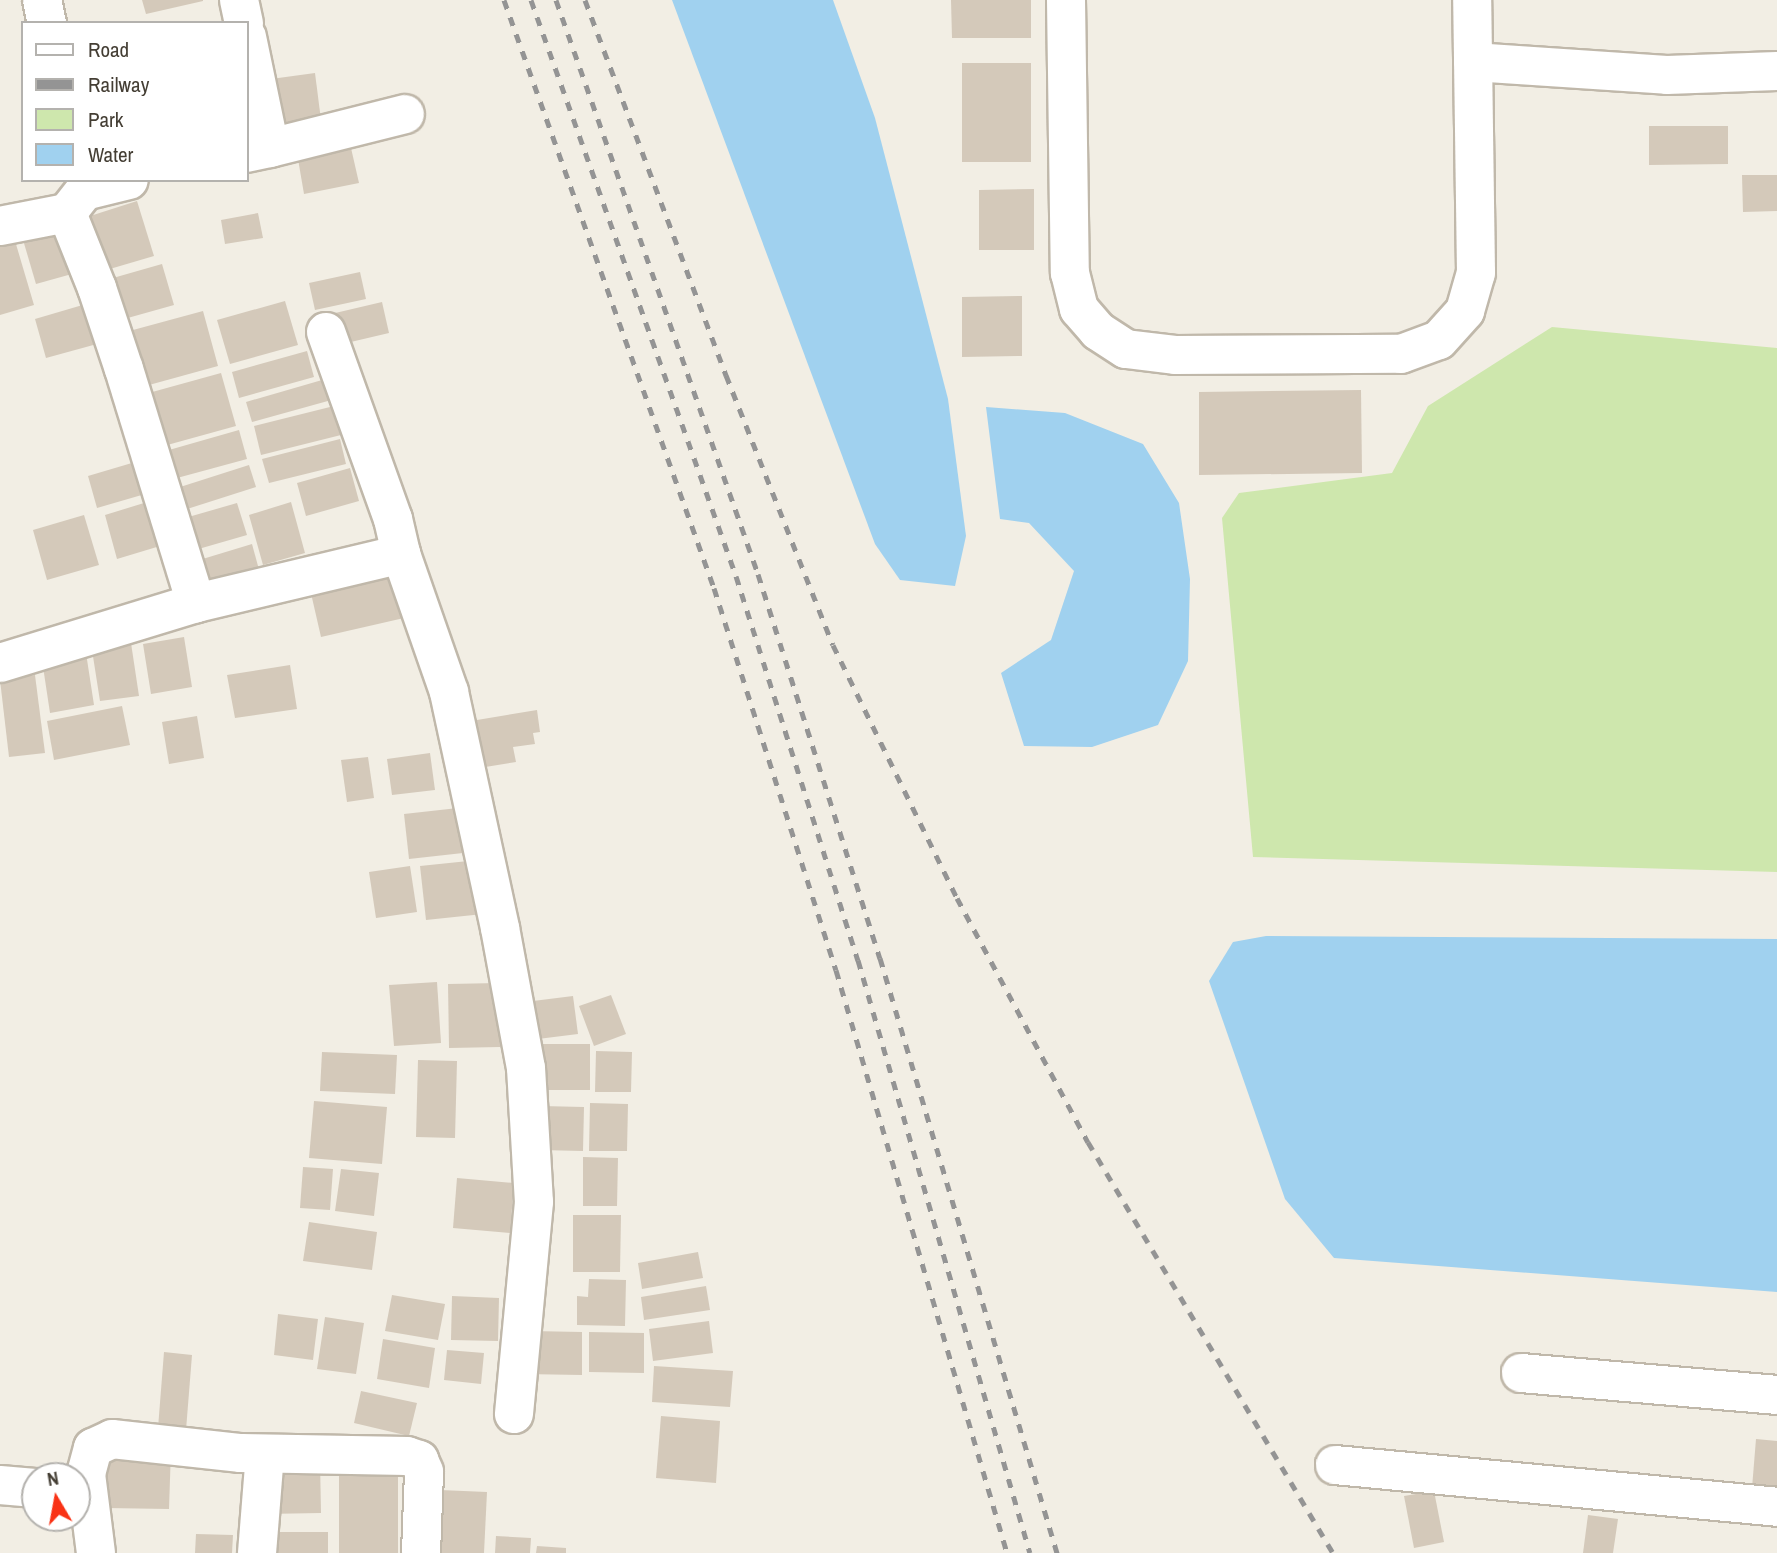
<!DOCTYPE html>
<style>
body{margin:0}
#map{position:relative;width:1777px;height:1553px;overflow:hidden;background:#f2eee4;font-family:"Archivo Narrow",sans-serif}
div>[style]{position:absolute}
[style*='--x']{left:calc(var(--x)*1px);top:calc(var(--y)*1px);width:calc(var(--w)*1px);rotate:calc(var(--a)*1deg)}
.green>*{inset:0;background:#cee7ad}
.water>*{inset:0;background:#a0d1ef}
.building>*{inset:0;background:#d4c9ba}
.roads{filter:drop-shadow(2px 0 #c0b8aa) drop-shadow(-2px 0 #c0b8aa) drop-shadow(0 2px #c0b8aa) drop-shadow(0 -2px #c0b8aa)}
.minor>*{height:38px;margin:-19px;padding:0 19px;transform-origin:19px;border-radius:19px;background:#fff}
.rail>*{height:5px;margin-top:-2.5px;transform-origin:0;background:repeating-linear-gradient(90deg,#949494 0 9px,transparent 0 18px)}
span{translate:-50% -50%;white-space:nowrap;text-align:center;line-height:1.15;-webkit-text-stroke:5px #fff;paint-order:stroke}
.legend{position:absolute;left:21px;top:21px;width:228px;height:161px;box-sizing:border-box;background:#fff;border:2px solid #b4b2ae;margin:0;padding:9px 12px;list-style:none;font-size:21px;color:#443e34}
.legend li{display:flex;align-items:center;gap:14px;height:35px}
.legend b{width:35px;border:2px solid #b4b2ae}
.north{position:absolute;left:21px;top:1462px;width:70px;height:70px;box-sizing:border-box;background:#fff;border:2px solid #b4b2ae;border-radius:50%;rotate:350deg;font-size:19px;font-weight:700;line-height:28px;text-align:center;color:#443e34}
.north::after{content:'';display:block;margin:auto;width:24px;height:32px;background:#f93215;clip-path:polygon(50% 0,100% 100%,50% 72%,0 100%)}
</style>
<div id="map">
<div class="green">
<i style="clip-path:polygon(1552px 327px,1777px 348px,1777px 872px,1253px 857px,1222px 518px,1239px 493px,1392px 473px,1428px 406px)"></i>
</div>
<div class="water">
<i style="clip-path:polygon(672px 0,833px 0,875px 118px,948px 399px,966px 536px,955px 586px,900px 580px,875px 544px)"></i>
<i style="clip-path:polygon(986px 407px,1065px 413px,1143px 444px,1179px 503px,1190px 579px,1188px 661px,1158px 725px,1092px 747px,1024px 746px,1001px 673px,1051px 640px,1074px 571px,1029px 523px,1000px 519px)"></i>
<i style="clip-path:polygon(1266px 936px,1777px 939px,1777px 1292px,1334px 1258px,1285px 1199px,1209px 981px,1233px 942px)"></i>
</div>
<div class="building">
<i style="clip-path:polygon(142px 0,203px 0,203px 1px,146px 14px)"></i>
<i style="clip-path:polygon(951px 0,1031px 0,1031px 38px,952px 38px)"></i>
<i style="clip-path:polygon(962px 63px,1031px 63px,1031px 162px,962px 162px)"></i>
<i style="clip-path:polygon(315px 73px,321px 120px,277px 126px,271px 79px)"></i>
<i style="clip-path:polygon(1649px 126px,1728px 126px,1728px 164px,1649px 165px)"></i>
<i style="clip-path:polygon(351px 148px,359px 183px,304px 194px,298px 159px)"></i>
<i style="clip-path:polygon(1742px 175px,1777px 175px,1777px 211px,1743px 212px)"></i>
<i style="clip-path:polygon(1034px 189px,1034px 250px,979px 250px,979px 190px)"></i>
<i style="clip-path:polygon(137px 201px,154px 256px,103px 271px,87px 217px)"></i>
<i style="clip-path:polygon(258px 213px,263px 238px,225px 244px,221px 220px)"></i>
<i style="clip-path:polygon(64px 220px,79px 272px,36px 284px,21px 233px)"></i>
<i style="clip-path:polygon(13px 234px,34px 305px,0 315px,0 237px)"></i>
<i style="clip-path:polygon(162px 264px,174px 305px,117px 321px,106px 280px)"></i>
<i style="clip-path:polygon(360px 272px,366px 299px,315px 310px,309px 283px)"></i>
<i style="clip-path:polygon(1022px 296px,1022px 356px,962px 357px,962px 297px)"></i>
<i style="clip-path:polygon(285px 301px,298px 345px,230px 364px,217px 320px)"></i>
<i style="clip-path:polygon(382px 302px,389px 333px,338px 345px,331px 314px)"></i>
<i style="clip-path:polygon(86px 304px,97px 344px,46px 358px,35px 319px)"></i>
<i style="clip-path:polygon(203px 311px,218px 366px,149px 385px,133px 330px)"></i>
<i style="clip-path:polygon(307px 351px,314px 377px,239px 398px,232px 372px)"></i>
<i style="clip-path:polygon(221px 373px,236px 426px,160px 447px,145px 394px)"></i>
<i style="clip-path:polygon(329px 378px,335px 399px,252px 422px,246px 402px)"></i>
<i style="clip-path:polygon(1361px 390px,1362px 473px,1199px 475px,1199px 392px)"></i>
<i style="clip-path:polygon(338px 405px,345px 434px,261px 455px,254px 426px)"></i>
<i style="clip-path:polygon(239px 430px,247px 459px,177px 478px,169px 450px)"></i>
<i style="clip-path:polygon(340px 439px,346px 464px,269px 483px,262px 459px)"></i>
<i style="clip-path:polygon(142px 460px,152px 492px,97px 508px,88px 476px)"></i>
<i style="clip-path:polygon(249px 465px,256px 487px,184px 510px,177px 488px)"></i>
<i style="clip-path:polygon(350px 468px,359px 501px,306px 516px,297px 483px)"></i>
<i style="clip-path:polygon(157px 499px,170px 543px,117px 559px,105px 515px)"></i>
<i style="clip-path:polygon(291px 502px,305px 553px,263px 565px,249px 515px)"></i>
<i style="clip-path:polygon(237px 503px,247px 535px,195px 550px,185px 518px)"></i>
<i style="clip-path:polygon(84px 515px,99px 565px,47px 580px,33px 530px)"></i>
<i style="clip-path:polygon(252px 544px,261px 577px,206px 594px,196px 561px)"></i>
<i style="clip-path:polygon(393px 569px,404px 618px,321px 637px,310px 589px)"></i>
<i style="clip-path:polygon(184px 637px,192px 687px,151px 694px,143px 644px)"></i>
<i style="clip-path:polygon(131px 643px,139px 696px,100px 701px,92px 650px)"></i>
<i style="clip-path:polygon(86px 653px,94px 705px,50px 713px,42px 660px)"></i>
<i style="clip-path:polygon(290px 665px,297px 709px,235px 718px,227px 675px)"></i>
<i style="clip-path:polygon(35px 675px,45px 753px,9px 757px,0 680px)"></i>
<i style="clip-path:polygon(122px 706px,130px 745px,54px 760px,47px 721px)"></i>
<i style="clip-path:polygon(537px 710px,540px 732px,533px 733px,535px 744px,513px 747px,516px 762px,473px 769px,465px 722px)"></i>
<i style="clip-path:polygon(197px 716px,204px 758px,169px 764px,162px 722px)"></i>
<i style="clip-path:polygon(430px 753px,435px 790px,392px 795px,387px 759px)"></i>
<i style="clip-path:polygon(368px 757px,374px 798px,347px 802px,341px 760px)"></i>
<i style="clip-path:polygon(458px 808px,463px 853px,409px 859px,404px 814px)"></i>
<i style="clip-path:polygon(478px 860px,483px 914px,426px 920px,420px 866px)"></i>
<i style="clip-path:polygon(410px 866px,417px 912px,376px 918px,369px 872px)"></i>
<i style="clip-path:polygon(437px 982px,441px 1043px,394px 1046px,389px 985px)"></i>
<i style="clip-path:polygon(499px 983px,500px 1047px,449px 1048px,448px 984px)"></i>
<i style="clip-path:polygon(611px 995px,626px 1034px,594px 1046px,579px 1006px)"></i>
<i style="clip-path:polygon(573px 996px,578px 1034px,538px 1039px,533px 1001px)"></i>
<i style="clip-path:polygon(540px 1044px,590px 1044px,590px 1090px,539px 1090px)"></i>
<i style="clip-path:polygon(596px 1051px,632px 1052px,631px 1092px,595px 1092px)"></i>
<i style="clip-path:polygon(322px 1052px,397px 1055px,395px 1094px,320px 1091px)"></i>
<i style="clip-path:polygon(418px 1060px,457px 1061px,455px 1138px,416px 1137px)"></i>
<i style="clip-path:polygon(314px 1101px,387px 1107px,382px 1164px,309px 1158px)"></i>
<i style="clip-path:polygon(590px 1103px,628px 1104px,627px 1151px,589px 1151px)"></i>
<i style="clip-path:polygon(541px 1106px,584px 1107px,583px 1151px,540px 1150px)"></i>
<i style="clip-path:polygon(583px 1157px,618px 1158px,617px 1206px,583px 1206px)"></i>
<i style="clip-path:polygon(303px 1167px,333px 1169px,330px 1210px,300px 1208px)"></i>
<i style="clip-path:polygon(341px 1169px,379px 1173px,374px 1216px,335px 1211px)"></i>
<i style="clip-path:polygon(457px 1178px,514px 1183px,510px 1233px,453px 1228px)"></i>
<i style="clip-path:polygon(573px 1215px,621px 1215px,620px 1272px,573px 1272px)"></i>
<i style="clip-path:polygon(309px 1222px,377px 1232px,372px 1270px,303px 1261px)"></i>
<i style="clip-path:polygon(698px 1252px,703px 1278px,642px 1289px,638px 1263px)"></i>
<i style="clip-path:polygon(589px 1279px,626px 1280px,625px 1326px,577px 1325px,577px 1296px,588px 1297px)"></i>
<i style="clip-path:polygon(706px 1286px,710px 1310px,644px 1320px,641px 1297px)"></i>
<i style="clip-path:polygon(392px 1295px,445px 1304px,438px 1340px,385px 1331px)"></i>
<i style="clip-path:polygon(452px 1296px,499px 1298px,498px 1341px,451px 1340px)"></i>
<i style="clip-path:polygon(278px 1314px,318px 1319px,313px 1360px,274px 1355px)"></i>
<i style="clip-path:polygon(325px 1317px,364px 1323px,356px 1374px,317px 1369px)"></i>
<i style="clip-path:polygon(709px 1321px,713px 1353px,653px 1361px,649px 1329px)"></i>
<i style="clip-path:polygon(531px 1331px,582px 1332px,582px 1375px,523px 1374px)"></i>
<i style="clip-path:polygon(589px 1332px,644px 1333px,644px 1373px,589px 1372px)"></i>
<i style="clip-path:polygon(383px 1339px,435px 1348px,429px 1388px,377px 1379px)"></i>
<i style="clip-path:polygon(447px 1350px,484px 1353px,481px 1384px,444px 1380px)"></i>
<i style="clip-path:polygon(164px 1352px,192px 1355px,186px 1430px,158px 1428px)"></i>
<i style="clip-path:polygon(654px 1366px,733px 1371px,730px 1407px,652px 1402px)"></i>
<i style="clip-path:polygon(361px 1391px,417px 1403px,409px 1436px,354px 1423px)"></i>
<i style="clip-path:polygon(661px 1416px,720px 1421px,716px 1483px,656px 1478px)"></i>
<i style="clip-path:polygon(1756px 1439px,1777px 1441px,1777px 1490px,1752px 1488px)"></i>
<i style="clip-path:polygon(108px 1448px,171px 1449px,169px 1509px,106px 1508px)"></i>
<i style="clip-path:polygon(266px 1461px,320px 1461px,321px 1513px,265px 1514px)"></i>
<i style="clip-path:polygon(398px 1465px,398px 1553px,339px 1553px,339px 1466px)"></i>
<i style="clip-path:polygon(440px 1490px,487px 1492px,484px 1553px,437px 1553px)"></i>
<i style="clip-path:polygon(1434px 1491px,1444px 1542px,1414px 1548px,1404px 1496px)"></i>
<i style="clip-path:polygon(1588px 1515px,1618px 1519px,1613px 1553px,1583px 1553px)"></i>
<i style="clip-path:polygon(275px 1532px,328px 1532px,328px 1553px,275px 1553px)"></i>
<i style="clip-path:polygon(196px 1534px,233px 1535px,232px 1553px,195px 1553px)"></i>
<i style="clip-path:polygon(496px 1536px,531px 1538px,530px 1553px,495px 1553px)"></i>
<i style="clip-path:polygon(537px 1546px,566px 1548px,566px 1553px,536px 1553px)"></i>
</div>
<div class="roads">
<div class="minor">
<i style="--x:42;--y:0;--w:24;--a:78"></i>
<i style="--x:239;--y:0;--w:24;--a:78"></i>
<i style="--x:1066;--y:0;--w:273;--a:89.2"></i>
<i style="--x:1070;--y:273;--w:37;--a:76"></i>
<i style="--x:1079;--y:309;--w:29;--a:49"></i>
<i style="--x:1098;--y:331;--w:33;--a:33"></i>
<i style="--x:1126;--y:349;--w:49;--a:7"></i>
<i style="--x:1175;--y:355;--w:226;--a:-0.3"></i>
<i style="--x:1401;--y:354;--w:40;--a:-20.2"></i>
<i style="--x:1439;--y:340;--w:39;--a:-48"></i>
<i style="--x:1465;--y:311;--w:40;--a:-74"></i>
<i style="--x:1476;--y:273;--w:273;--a:-90.8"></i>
<i style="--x:247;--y:37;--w:113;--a:78.3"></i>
<i style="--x:270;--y:148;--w:24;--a:168"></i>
<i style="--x:1473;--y:62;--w:194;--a:3.8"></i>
<i style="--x:1667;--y:75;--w:110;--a:-2.1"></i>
<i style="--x:270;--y:148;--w:139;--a:-14.1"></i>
<i style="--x:67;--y:213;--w:81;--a:68.2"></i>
<i style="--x:97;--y:288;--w:85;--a:71.6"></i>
<i style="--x:124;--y:369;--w:245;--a:72.9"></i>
<i style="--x:0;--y:226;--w:68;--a:-11"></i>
<i style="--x:67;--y:213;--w:28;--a:-52"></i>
<i style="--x:84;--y:191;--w:46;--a:-13.7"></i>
<i style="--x:326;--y:332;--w:199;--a:70.3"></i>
<i style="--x:393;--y:519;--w:36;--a:77"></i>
<i style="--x:0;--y:663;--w:205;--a:-17"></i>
<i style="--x:196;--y:603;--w:211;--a:-13.4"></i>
<i style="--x:401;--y:554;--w:146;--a:70.8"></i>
<i style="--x:449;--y:692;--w:241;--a:77.8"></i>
<i style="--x:500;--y:928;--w:142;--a:79.5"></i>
<i style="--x:526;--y:1068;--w:134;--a:86.6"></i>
<i style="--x:534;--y:1202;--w:213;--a:95.4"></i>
<i style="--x:1521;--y:1373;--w:257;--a:4.9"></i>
<i style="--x:1335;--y:1465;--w:444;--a:5.4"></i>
<i style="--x:86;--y:1474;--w:80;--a:82.8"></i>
<i style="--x:0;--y:1485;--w:35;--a:5"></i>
<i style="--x:77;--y:1485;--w:14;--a:-51"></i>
<i style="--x:86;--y:1474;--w:27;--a:-75"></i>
<i style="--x:93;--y:1448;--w:21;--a:-25"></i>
<i style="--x:112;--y:1439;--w:130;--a:6.2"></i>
<i style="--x:241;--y:1453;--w:166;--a:1"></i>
<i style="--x:407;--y:1456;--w:13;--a:18"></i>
<i style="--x:419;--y:1460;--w:13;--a:67"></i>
<i style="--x:424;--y:1472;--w:81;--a:92.1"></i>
<i style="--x:257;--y:1553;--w:99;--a:-85.4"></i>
</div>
</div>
<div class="rail">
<i style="--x:504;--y:0;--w:624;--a:70.35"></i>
<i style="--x:714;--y:588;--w:401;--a:72.3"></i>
<i style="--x:836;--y:970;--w:608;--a:73.65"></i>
<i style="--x:531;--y:0;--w:611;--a:70.41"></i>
<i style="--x:736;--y:576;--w:403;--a:72.4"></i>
<i style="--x:858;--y:960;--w:617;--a:73.83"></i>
<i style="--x:556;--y:0;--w:609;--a:70.61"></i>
<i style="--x:758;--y:574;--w:403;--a:72.4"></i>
<i style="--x:880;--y:958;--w:621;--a:73.43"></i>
<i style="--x:585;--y:0;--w:401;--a:69.4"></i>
<i style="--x:726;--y:375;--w:290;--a:68.4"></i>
<i style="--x:833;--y:645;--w:282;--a:63.9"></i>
<i style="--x:957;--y:898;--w:277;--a:61.8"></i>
<i style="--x:1088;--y:1142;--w:478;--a:59.2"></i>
</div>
<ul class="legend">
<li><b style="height:9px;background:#fff"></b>Road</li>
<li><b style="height:9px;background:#949494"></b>Railway</li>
<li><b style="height:19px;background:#cee7ad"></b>Park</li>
<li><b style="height:19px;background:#a0d1ef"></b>Water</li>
</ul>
<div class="north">N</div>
</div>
